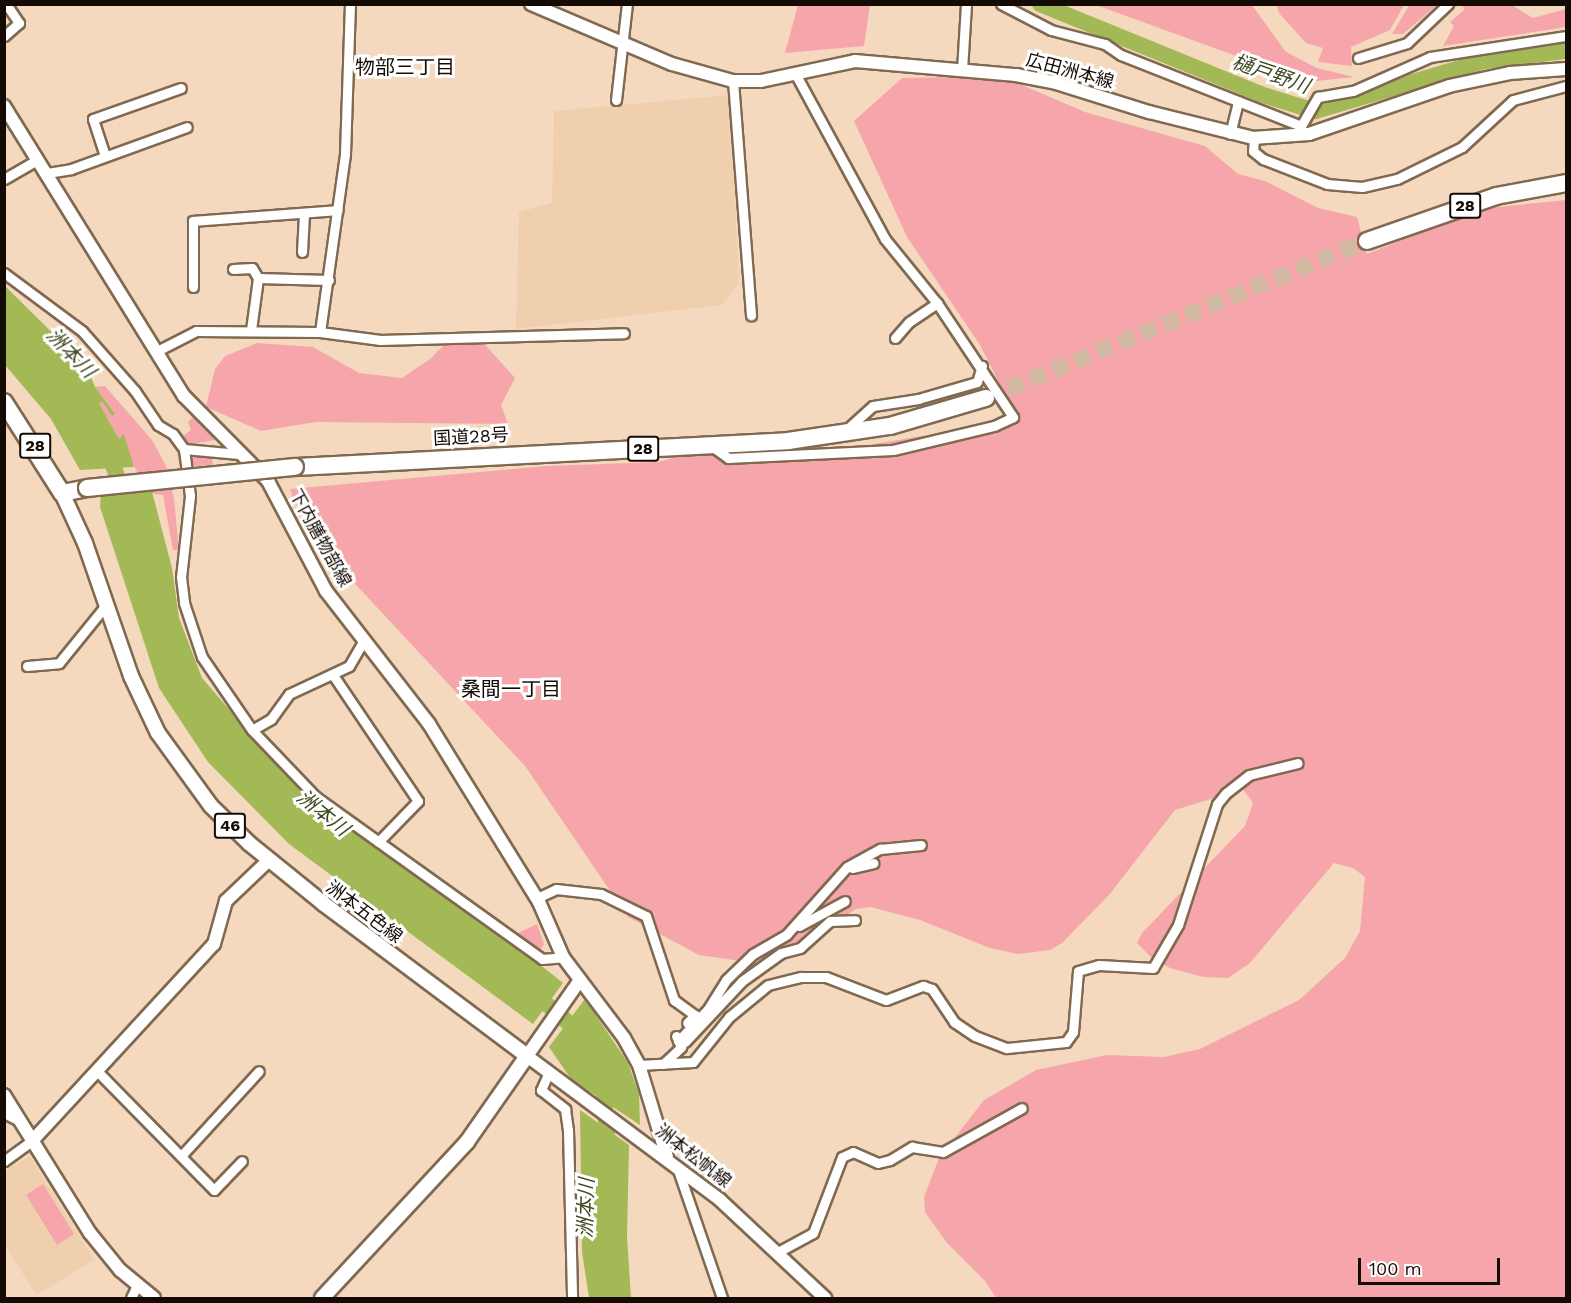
<!DOCTYPE html>
<meta charset="utf-8">
<style>
body{margin:0}
#map{position:relative;width:1571px;height:1303px;overflow:hidden;background:#f4d9be;font-family:"Work Sans","Noto Sans JP",sans-serif}
div>[style]{position:absolute}
[style*='--x']{left:calc(var(--x)*1px);top:calc(var(--y)*1px);width:calc(var(--w)*1px);rotate:calc(var(--a)*1deg)}
.built>*{inset:0;background:#efcfae}
.green>*{inset:0;background:#f6a6ab}
.water>*{inset:0;background:#a2b955}
.river>*{height:16px;margin:-8px;padding:0 8px;transform-origin:8px;border-radius:8px;background:#a2b955}
.highway-tunnel>*{height:16px;margin-top:-8px;transform-origin:0;background:repeating-linear-gradient(90deg,#d2baa2 0 16px,transparent 0 24px)}
.roads{filter:drop-shadow(2px 0 #806951) drop-shadow(-2px 0 #806951) drop-shadow(0 2px #806951) drop-shadow(0 -2px #806951)}
.street>*{height:9px;margin:-4.5px;padding:0 4.5px;transform-origin:4.5px;border-radius:4.5px;background:#fff}
.secondary>*{height:12px;margin:-6px;padding:0 6px;transform-origin:6px;border-radius:6px;background:#fff}
.primary>*{height:14px;margin:-7px;padding:0 7px;transform-origin:7px;border-radius:7px;background:#fff}
.highway>*{height:16px;margin:-8px;padding:0 8px;transform-origin:8px;border-radius:8px;background:#fff}
.bridges{filter:drop-shadow(2px 0 #806951) drop-shadow(-2px 0 #806951) drop-shadow(0 2px #806951) drop-shadow(0 -2px #806951)}
.highway-bridge>*{height:16px;margin:-8px;padding:0 8px;transform-origin:8px;border-radius:8px;background:#fff}
span{translate:-50% -50%;white-space:nowrap;text-align:center;line-height:1.15;-webkit-text-stroke:6px #fff;paint-order:stroke}
.shield-label span{padding:2px 4px;background:#fff;border:2px solid;border-radius:4px;-webkit-text-stroke-width:0}
.shield-label{font-size:16px;color:#140b04;font-weight:700}
.street-label{font-size:18px;color:#140b04}
.neighbourhood-label{font-size:20px;color:#140b04}
.water-label{font-size:20px;color:#3f481f;font-style:italic}
.frame{position:absolute;inset:0;border:6px solid #140b04;pointer-events:none}
.scale{position:absolute;left:1358px;top:1258px;width:142px;height:27px;box-sizing:border-box;border:3px solid #140b04;border-top:0;padding-left:8px;font-size:18px;line-height:21px;white-space:nowrap;color:#140b04;-webkit-text-stroke:4px #fff;paint-order:stroke}
</style>
<div id="map">
<div class="built">
<i style="clip-path:polygon(730px 95px,739px 284px,722px 305px,516px 329px,519px 212px,552px 203px,554px 111px)"></i>
<i style="clip-path:polygon(30px 1156px,94px 1260px,36px 1295px,5px 1245px,5px 1171px)"></i>
</div>
<div class="green">
<i style="clip-path:polygon(1410px 4px,1437px 5px,1403px 34px,1392px 34px)"></i>
<i style="clip-path:polygon(798px 5px,870px 5px,864px 46px,785px 53px)"></i>
<i style="clip-path:polygon(1096px 5px,1252px 5px,1286px 52px,1317px 68px,1354px 77px,1308px 82px)"></i>
<i style="clip-path:polygon(1277px 5px,1277px 4px,1404px 5px,1390px 30px,1351px 47px,1352px 66px,1318px 62px,1323px 48px,1306px 43px,1279px 13px)"></i>
<i style="clip-path:polygon(1463px 5px,1512px 5px,1533px 18px,1566px 9px,1566px 27px,1443px 46px,1454px 26px,1450px 22px,1464px 10px)"></i>
<i style="clip-path:polygon(1001px 76px,1085px 112px,1205px 146px,1238px 174px,1265px 181px,1318px 208px,1357px 217px,1367px 254px,1479px 209px,1566px 200px,1566px 1298px,996px 1298px,985px 1281px,947px 1243px,925px 1212px,924px 1197px,939px 1158px,984px 1100px,1036px 1070px,1107px 1055px,1164px 1057px,1200px 1049px,1299px 1000px,1345px 958px,1360px 931px,1365px 877px,1353px 868px,1334px 863px,1250px 963px,1228px 978px,1203px 977px,1170px 968px,1152px 958px,1137px 943px,1142px 933px,1245px 826px,1253px 803px,1243px 789px,1175px 810px,1109px 895px,1062px 943px,1050px 950px,1018px 954px,990px 948px,920px 920px,870px 907px,856px 909px,796px 949px,768px 960px,740px 961px,699px 955px,628px 917px,525px 766px,330px 557px,294px 502px,290px 489px,547px 466px,659px 462px,705px 449px,740px 446px,838px 450px,1018px 420px,980px 345px,907px 237px,854px 121px,902px 78px)"></i>
<i style="clip-path:polygon(451px 338px,480px 339px,515px 378px,501px 405px,508px 424px,316px 422px,261px 431px,206px 407px,215px 369px,225px 356px,257px 343px,313px 347px,359px 373px,402px 378px,430px 359px)"></i>
<i style="clip-path:polygon(105px 386px,152px 440px,166px 466px,174px 499px,179px 550px,173px 550px,163px 495px,149px 493px,99px 403px,103px 401px,115px 414px,95px 387px)"></i>
<i style="clip-path:polygon(195px 415px,215px 440px,198px 443px,195px 449px,186px 447px,183px 436px,191px 430px,188px 422px)"></i>
<i style="clip-path:polygon(211px 451px,213px 465px,180px 467px,177px 454px)"></i>
<i style="clip-path:polygon(537px 924px,544px 944px,541px 949px,516px 934px)"></i>
<i style="clip-path:polygon(43px 1184px,74px 1234px,57px 1245px,26px 1195px)"></i>
</div>
<div class="water">
<i style="clip-path:polygon(5px 286px,87px 367px,95px 387px,115px 414px,112px 416px,103px 402px,99px 403px,119px 439px,124px 434px,134px 467px,80px 470px,51px 419px,5px 365px)"></i>
<i style="clip-path:polygon(150px 484px,172px 568px,179px 618px,202px 678px,289px 779px,474px 912px,563px 983px,533px 1024px,289px 844px,208px 762px,159px 688px,100px 507px,101px 490px)"></i>
<i style="clip-path:polygon(585px 999px,628px 1063px,639px 1094px,640px 1125px,571px 1079px,549px 1047px)"></i>
<i style="clip-path:polygon(580px 1110px,629px 1145px,627px 1237px,631px 1298px,589px 1298px,582px 1252px)"></i>
</div>
<div class="river">
<i style="--x:1040;--y:4;--w:238;--a:22.2"></i>
<i style="--x:1260;--y:94;--w:58;--a:17.2"></i>
<i style="--x:1315;--y:111;--w:176;--a:-16.5"></i>
<i style="--x:1484;--y:61;--w:83;--a:-7"></i>
<i style="--x:106;--y:449;--w:52;--a:67.4"></i>
<i style="--x:531;--y:991;--w:70;--a:40.3"></i>
<i style="--x:603;--y:1081;--w:70;--a:85.9"></i>
</div>
<div class="highway-tunnel">
<i style="--x:986;--y:398;--w:412;--a:-22.4"></i>
</div>
<div class="roads">
<div class="street">
<i style="--x:1001;--y:4;--w:56;--a:27.5"></i>
<i style="--x:1051;--y:30;--w:56;--a:14.5"></i>
<i style="--x:1105;--y:44;--w:19;--a:35"></i>
<i style="--x:1121;--y:55;--w:193;--a:21.5"></i>
<i style="--x:1301;--y:126;--w:34;--a:-60"></i>
<i style="--x:1318;--y:97;--w:36;--a:-10"></i>
<i style="--x:1353;--y:91;--w:84;--a:-23.8"></i>
<i style="--x:1430;--y:57;--w:138;--a:-8.8"></i>
<i style="--x:4;--y:36;--w:20;--a:-41"></i>
<i style="--x:19;--y:23;--w:23;--a:-124"></i>
<i style="--x:1358;--y:58;--w:51;--a:-17"></i>
<i style="--x:1407;--y:43;--w:57;--a:-43.6"></i>
<i style="--x:962;--y:70;--w:66;--a:-86.5"></i>
<i style="--x:733;--y:81;--w:235;--a:85.6"></i>
<i style="--x:616;--y:100;--w:97;--a:-83.5"></i>
<i style="--x:1230;--y:134;--w:34;--a:-76"></i>
<i style="--x:1254;--y:138;--w:13;--a:94"></i>
<i style="--x:1253;--y:151;--w:13;--a:39"></i>
<i style="--x:1263;--y:159;--w:69;--a:21.3"></i>
<i style="--x:1327;--y:184;--w:35;--a:5"></i>
<i style="--x:1362;--y:187;--w:36;--a:-13"></i>
<i style="--x:1397;--y:179;--w:72;--a:-26.2"></i>
<i style="--x:1462;--y:147;--w:69;--a:-42.7"></i>
<i style="--x:1513;--y:100;--w:55;--a:-14.8"></i>
<i style="--x:105;--y:156;--w:39;--a:-108"></i>
<i style="--x:93;--y:119;--w:93;--a:-19.4"></i>
<i style="--x:47;--y:173;--w:24;--a:-9"></i>
<i style="--x:71;--y:169;--w:123;--a:-19.9"></i>
<i style="--x:4;--y:179;--w:39;--a:-30"></i>
<i style="--x:302;--y:252;--w:39;--a:-87"></i>
<i style="--x:233;--y:269;--w:19;--a:-3"></i>
<i style="--x:252;--y:268;--w:12;--a:59"></i>
<i style="--x:258;--y:278;--w:71;--a:1.6"></i>
<i style="--x:4;--y:273;--w:97;--a:36.6"></i>
<i style="--x:82;--y:331;--w:80;--a:48.5"></i>
<i style="--x:135;--y:391;--w:41;--a:55.9"></i>
<i style="--x:158;--y:425;--w:17;--a:31"></i>
<i style="--x:173;--y:434;--w:19;--a:54"></i>
<i style="--x:184;--y:449;--w:47;--a:82.7"></i>
<i style="--x:190;--y:496;--w:81;--a:96.3"></i>
<i style="--x:181;--y:577;--w:26;--a:83"></i>
<i style="--x:184;--y:603;--w:57;--a:71.6"></i>
<i style="--x:202;--y:657;--w:88;--a:55.6"></i>
<i style="--x:252;--y:730;--w:93;--a:46.3"></i>
<i style="--x:316;--y:797;--w:278;--a:35.6"></i>
<i style="--x:542;--y:959;--w:21;--a:-5"></i>
<i style="--x:193;--y:287;--w:66;--a:-90"></i>
<i style="--x:193;--y:221;--w:145;--a:-4.3"></i>
<i style="--x:251;--y:330;--w:52;--a:-82.3"></i>
<i style="--x:320;--y:332;--w:180;--a:-82"></i>
<i style="--x:345;--y:154;--w:150;--a:-88.1"></i>
<i style="--x:895;--y:338;--w:21;--a:-49"></i>
<i style="--x:909;--y:322;--w:34;--a:-34"></i>
<i style="--x:157;--y:351;--w:44;--a:-27.1"></i>
<i style="--x:196;--y:331;--w:124;--a:0.5"></i>
<i style="--x:320;--y:332;--w:61;--a:7.6"></i>
<i style="--x:380;--y:340;--w:244;--a:-1.6"></i>
<i style="--x:846;--y:430;--w:36;--a:-42"></i>
<i style="--x:873;--y:406;--w:46;--a:-8.8"></i>
<i style="--x:918;--y:399;--w:61;--a:-16.1"></i>
<i style="--x:977;--y:382;--w:17;--a:-73"></i>
<i style="--x:713;--y:447;--w:19;--a:36"></i>
<i style="--x:728;--y:458;--w:165;--a:-2.8"></i>
<i style="--x:893;--y:450;--w:104;--a:-13.4"></i>
<i style="--x:994;--y:426;--w:21;--a:-25"></i>
<i style="--x:1013;--y:417;--w:137;--a:-123.7"></i>
<i style="--x:937;--y:303;--w:82;--a:-129.1"></i>
<i style="--x:885;--y:239;--w:189;--a:-118.5"></i>
<i style="--x:184;--y:449;--w:55;--a:5.2"></i>
<i style="--x:27;--y:666;--w:32;--a:-5"></i>
<i style="--x:59;--y:663;--w:75;--a:-51"></i>
<i style="--x:333;--y:675;--w:152;--a:56"></i>
<i style="--x:418;--y:801;--w:57;--a:134.3"></i>
<i style="--x:252;--y:730;--w:22;--a:-30"></i>
<i style="--x:271;--y:719;--w:31;--a:-54"></i>
<i style="--x:289;--y:694;--w:66;--a:-25"></i>
<i style="--x:349;--y:666;--w:30;--a:-60"></i>
<i style="--x:852;--y:868;--w:22;--a:-13"></i>
<i style="--x:537;--y:898;--w:21;--a:-25"></i>
<i style="--x:556;--y:889;--w:45;--a:6.3"></i>
<i style="--x:601;--y:894;--w:50;--a:26.1"></i>
<i style="--x:646;--y:916;--w:89;--a:71.6"></i>
<i style="--x:674;--y:1000;--w:26;--a:36"></i>
<i style="--x:695;--y:1015;--w:11;--a:135"></i>
<i style="--x:799;--y:926;--w:52;--a:-28.5"></i>
<i style="--x:678;--y:1041;--w:44;--a:-46.8"></i>
<i style="--x:708;--y:1009;--w:34;--a:-58"></i>
<i style="--x:726;--y:980;--w:37;--a:-44"></i>
<i style="--x:753;--y:954;--w:39;--a:-30"></i>
<i style="--x:787;--y:934;--w:90;--a:-48.2"></i>
<i style="--x:847;--y:867;--w:38;--a:-29"></i>
<i style="--x:880;--y:849;--w:41;--a:-5.6"></i>
<i style="--x:685;--y:1042;--w:83;--a:-46.9"></i>
<i style="--x:742;--y:981;--w:48;--a:-35.7"></i>
<i style="--x:781;--y:953;--w:20;--a:-15"></i>
<i style="--x:800;--y:948;--w:40;--a:-42"></i>
<i style="--x:830;--y:921;--w:25;--a:-2"></i>
<i style="--x:663;--y:1064;--w:25;--a:-43"></i>
<i style="--x:681;--y:1047;--w:12;--a:-114"></i>
<i style="--x:639;--y:1065;--w:54;--a:-3.2"></i>
<i style="--x:693;--y:1062;--w:58;--a:-51.3"></i>
<i style="--x:729;--y:1017;--w:50;--a:-39.4"></i>
<i style="--x:768;--y:985;--w:34;--a:-14"></i>
<i style="--x:801;--y:977;--w:25;--a:0"></i>
<i style="--x:826;--y:977;--w:64;--a:21"></i>
<i style="--x:886;--y:1000;--w:40;--a:-21"></i>
<i style="--x:923;--y:986;--w:9;--a:18"></i>
<i style="--x:932;--y:989;--w:40;--a:56"></i>
<i style="--x:954;--y:1022;--w:25;--a:34"></i>
<i style="--x:975;--y:1036;--w:34;--a:21"></i>
<i style="--x:1007;--y:1048;--w:59;--a:-5.8"></i>
<i style="--x:1066;--y:1042;--w:12;--a:-55"></i>
<i style="--x:1073;--y:1032;--w:61;--a:-85.3"></i>
<i style="--x:1078;--y:971;--w:22;--a:-16"></i>
<i style="--x:1099;--y:965;--w:54;--a:3.2"></i>
<i style="--x:1153;--y:968;--w:50;--a:-59.8"></i>
<i style="--x:1178;--y:925;--w:127;--a:-72.1"></i>
<i style="--x:1217;--y:804;--w:14;--a:-51"></i>
<i style="--x:1226;--y:793;--w:29;--a:-38"></i>
<i style="--x:1249;--y:775;--w:50;--a:-13.8"></i>
<i style="--x:97;--y:1071;--w:167;--a:45.5"></i>
<i style="--x:214;--y:1190;--w:40;--a:-46"></i>
<i style="--x:549;--y:1072;--w:20;--a:114"></i>
<i style="--x:541;--y:1090;--w:31;--a:38"></i>
<i style="--x:565;--y:1109;--w:21;--a:82"></i>
<i style="--x:568;--y:1130;--w:168;--a:88.6"></i>
<i style="--x:4;--y:1113;--w:18;--a:27"></i>
<i style="--x:181;--y:1156;--w:115;--a:-47.5"></i>
<i style="--x:4;--y:1161;--w:34;--a:-36"></i>
<i style="--x:677;--y:1167;--w:139;--a:71"></i>
<i style="--x:776;--y:1253;--w:42;--a:-28.4"></i>
<i style="--x:813;--y:1233;--w:81;--a:-69.1"></i>
<i style="--x:842;--y:1157;--w:12;--a:-24"></i>
<i style="--x:853;--y:1152;--w:27;--a:24"></i>
<i style="--x:878;--y:1163;--w:12;--a:-14"></i>
<i style="--x:890;--y:1160;--w:26;--a:-31"></i>
<i style="--x:912;--y:1147;--w:31;--a:9"></i>
<i style="--x:943;--y:1152;--w:90;--a:-29.1"></i>
<i style="--x:131;--y:1298;--w:14;--a:-65"></i>
</div>
<div class="secondary">
<i style="--x:531;--y:4;--w:153;--a:23.1"></i>
<i style="--x:672;--y:64;--w:63;--a:15.6"></i>
<i style="--x:733;--y:81;--w:28;--a:0"></i>
<i style="--x:761;--y:81;--w:96;--a:-12"></i>
<i style="--x:855;--y:61;--w:162;--a:5"></i>
<i style="--x:1016;--y:75;--w:38;--a:11"></i>
<i style="--x:1053;--y:82;--w:101;--a:17.4"></i>
<i style="--x:1149;--y:112;--w:107;--a:14"></i>
<i style="--x:1253;--y:138;--w:56;--a:-4.1"></i>
<i style="--x:1309;--y:134;--w:148;--a:-18.9"></i>
<i style="--x:1449;--y:86;--w:62;--a:-12"></i>
<i style="--x:1510;--y:73;--w:56;--a:-4.1"></i>
<i style="--x:4;--y:106;--w:341;--a:58.2"></i>
<i style="--x:184;--y:396;--w:120;--a:45.3"></i>
<i style="--x:268;--y:481;--w:124;--a:62.2"></i>
<i style="--x:326;--y:591;--w:168;--a:52.2"></i>
<i style="--x:429;--y:724;--w:209;--a:58.3"></i>
<i style="--x:539;--y:902;--w:60;--a:66.4"></i>
<i style="--x:563;--y:957;--w:101;--a:53"></i>
<i style="--x:624;--y:1038;--w:31;--a:61"></i>
<i style="--x:639;--y:1065;--w:96;--a:73.1"></i>
<i style="--x:580;--y:980;--w:93;--a:124.9"></i>
<i style="--x:527;--y:1056;--w:241;--a:36.7"></i>
<i style="--x:720;--y:1200;--w:144;--a:43"></i>
<i style="--x:4;--y:1095;--w:163;--a:58.1"></i>
<i style="--x:90;--y:1233;--w:48;--a:51"></i>
<i style="--x:120;--y:1270;--w:44;--a:39.5"></i>
<i style="--x:32;--y:1141;--w:268;--a:-47.3"></i>
<i style="--x:214;--y:944;--w:45;--a:-74.4"></i>
<i style="--x:226;--y:901;--w:59;--a:-43.6"></i>
</div>
<div class="primary">
<i style="--x:62;--y:493;--w:55;--a:65.3"></i>
<i style="--x:85;--y:543;--w:141;--a:70.9"></i>
<i style="--x:131;--y:676;--w:63;--a:64.7"></i>
<i style="--x:158;--y:733;--w:90;--a:54"></i>
<i style="--x:211;--y:806;--w:54;--a:44.3"></i>
<i style="--x:250;--y:844;--w:95;--a:39"></i>
<i style="--x:324;--y:904;--w:254;--a:36.8"></i>
<i style="--x:527;--y:1056;--w:105;--a:124.9"></i>
<i style="--x:467;--y:1142;--w:213;--a:132.9"></i>
</div>
<div class="highway">
<i style="--x:1367;--y:241;--w:137;--a:-19.2"></i>
<i style="--x:1496;--y:196;--w:71;--a:-10.5"></i>
<i style="--x:4;--y:402;--w:108;--a:57.5"></i>
<i style="--x:62;--y:493;--w:25;--a:-11"></i>
<i style="--x:295;--y:467;--w:494;--a:-3"></i>
<i style="--x:788;--y:441;--w:103;--a:-8.4"></i>
<i style="--x:890;--y:426;--w:100;--a:-16.3"></i>
</div>
</div>
<div class="bridges">
<div class="highway-bridge">
<i style="--x:87;--y:488;--w:209;--a:-5.8"></i>
</div>
</div>
<div class="shield-label">
<span style="left:1465px;top:206px">28</span>
<span style="left:35px;top:446px">28</span>
<span style="left:643px;top:449px">28</span>
<span style="left:230px;top:826px">46</span>
</div>
<div class="street-label">
<span style="left:1070px;top:71px;rotate:15deg">広田洲本線</span>
<span style="left:471px;top:437px;rotate:-3deg">国道28号</span>
<span style="left:320px;top:538px;rotate:61deg">下内膳物部線</span>
<span style="left:364px;top:912px;rotate:37deg">洲本五色線</span>
<span style="left:693px;top:1156px;rotate:38deg">洲本松帆線</span>
</div>
<div class="neighbourhood-label">
<span style="left:405px;top:67px">物部三丁目</span>
<span style="left:511px;top:689px">桑間一丁目</span>
</div>
<div class="water-label">
<span style="left:1271px;top:74px;rotate:19deg">樋戸野川</span>
<span style="left:71px;top:353px;rotate:46deg">洲本川</span>
<span style="left:323px;top:813px;rotate:39deg">洲本川</span>
<span style="left:586px;top:1208px;rotate:-88deg">洲本川</span>
</div>
<div class="frame"></div>
<div class="scale">100 m</div>
</div>
